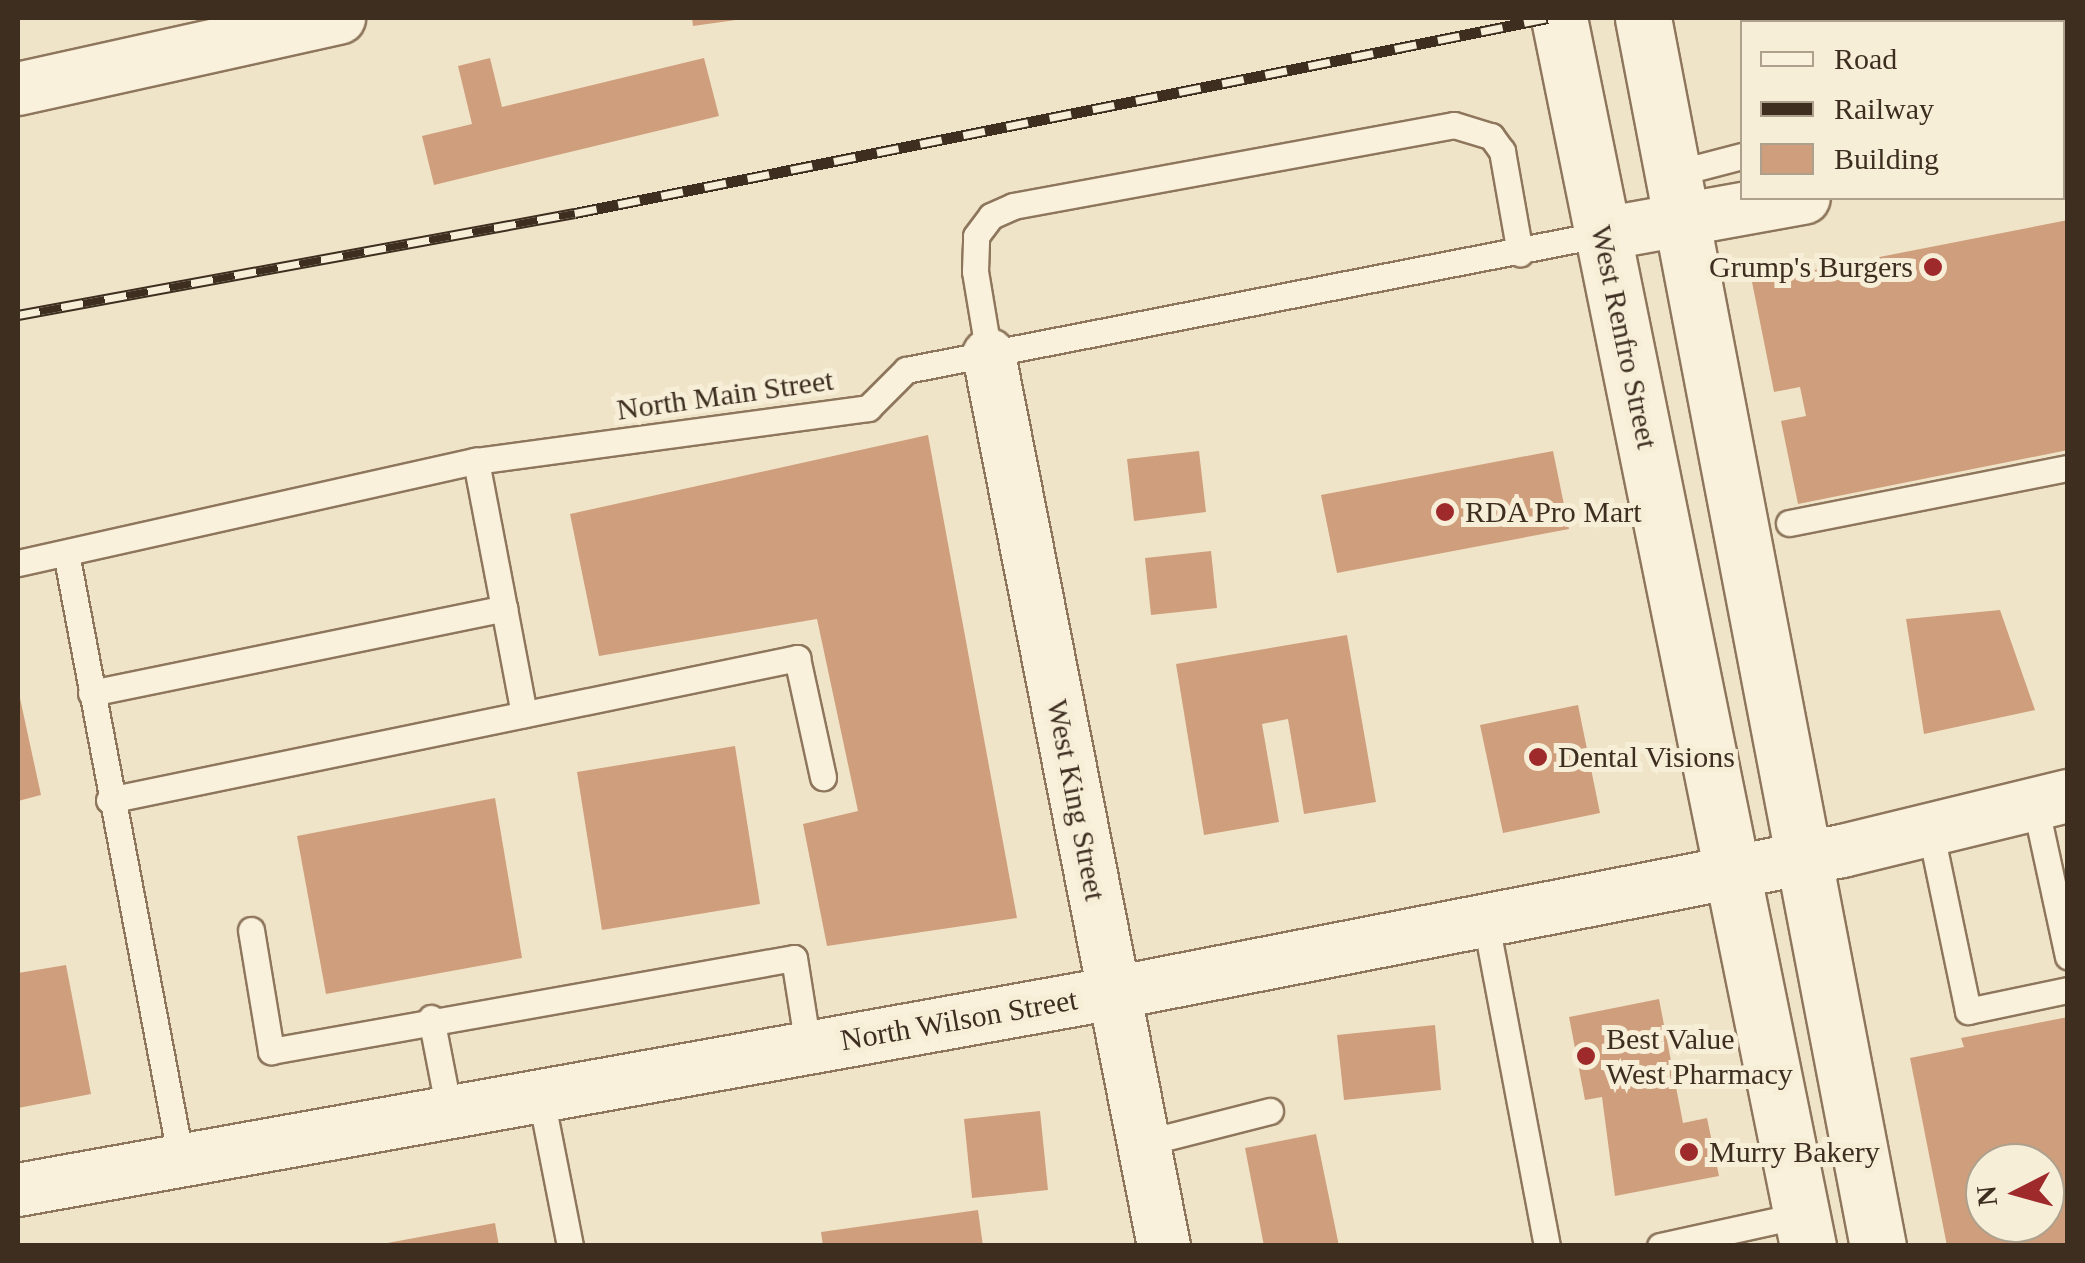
<!DOCTYPE html>
<style>
body{margin:0}
#map{position:relative;width:2085px;height:1263px;overflow:hidden;background:#f0e4c8;font-family:Georgia,serif}
div>[style]{position:absolute}
[style*='--x']{left:calc(var(--x)*1px);top:calc(var(--y)*1px);width:calc(var(--w)*1px);rotate:calc(var(--a)*1deg)}
.building>*{inset:0;background:#cf9f7d}
.roads{filter:drop-shadow(2px 0 #8d765c) drop-shadow(-2px 0 #8d765c) drop-shadow(0 2px #8d765c) drop-shadow(0 -2px #8d765c)}
.lane>*{height:25px;margin:-12.5px;padding:0 12.5px;transform-origin:12.5px;border-radius:12.5px;background:#faf1dc}
.street>*{height:52px;margin:-26px;padding:0 26px;transform-origin:26px;border-radius:26px;background:#faf1dc}
.secondary>*{height:55px;margin:-27.5px;padding:0 27.5px;transform-origin:27.5px;border-radius:27.5px;background:#faf1dc}
.rail>*{height:11px;margin-top:-5.5px;transform-origin:0;background:repeating-linear-gradient(90deg,#f7eed8 0 22px,#3d2e20 0 44px);box-sizing:border-box;border-block:2px solid #3d2e20}
.dots>*{width:28px;height:28px;translate:-50% -50%;box-sizing:border-box;border:5px solid #f7eed8;border-radius:50%}
span{translate:-50% -50%;white-space:nowrap;text-align:center;line-height:1.15;-webkit-text-stroke:10px #f7eed8;paint-order:stroke}
.poi-label{font-size:30px;color:#3d2e20}
.right{translate:-100% -50%;text-align:right}
.left{translate:0 -50%;text-align:left}
.street-label{font-size:30px;color:#3d2e20}
.frame{position:absolute;inset:0;border:20px solid #3d2e20;pointer-events:none}
.legend{position:absolute;left:1740px;top:20px;width:325px;height:180px;box-sizing:border-box;background:#f7eed8;border:2px solid #ada18e;margin:0;padding:12px 18px;list-style:none;font-size:30px;color:#3d2e20}
.legend li{display:flex;align-items:center;gap:20px;height:50px}
.legend b{width:50px;border:2px solid #ada18e}
.north{position:absolute;left:1965px;top:1143px;width:100px;height:100px;box-sizing:border-box;background:#f7eed8;border:2px solid #ada18e;border-radius:50%;rotate:264deg;font-size:28px;font-weight:700;line-height:40px;text-align:center;color:#3d2e20}
.north::after{content:'';display:block;margin:auto;width:35px;height:45px;background:#9e2a2b;clip-path:polygon(50% 0,100% 100%,50% 72%,0 100%)}
</style>
<div id="map">
<div class="building">
<i style="clip-path:polygon(692px 18px,736px 18px,736px 20px,693px 26px)"></i>
<i style="clip-path:polygon(490px 58px,502px 107px,704px 58px,719px 116px,434px 185px,422px 136px,472px 124px,458px 66px)"></i>
<i style="clip-path:polygon(2068px 220px,2068px 450px,1798px 504px,1781px 421px,1806px 416px,1800px 387px,1774px 392px,1752px 282px)"></i>
<i style="clip-path:polygon(928px 435px,1017px 918px,827px 946px,803px 824px,858px 811px,817px 619px,599px 656px,570px 514px)"></i>
<i style="clip-path:polygon(1199px 451px,1206px 512px,1134px 521px,1127px 459px)"></i>
<i style="clip-path:polygon(1553px 451px,1569px 529px,1337px 573px,1321px 495px)"></i>
<i style="clip-path:polygon(1211px 551px,1217px 608px,1151px 615px,1145px 558px)"></i>
<i style="clip-path:polygon(2000px 610px,2035px 710px,1924px 734px,1906px 619px)"></i>
<i style="clip-path:polygon(1347px 635px,1376px 802px,1304px 814px,1288px 719px,1262px 724px,1279px 822px,1204px 835px,1176px 664px)"></i>
<i style="clip-path:polygon(18px 689px,41px 795px,18px 801px)"></i>
<i style="clip-path:polygon(1578px 705px,1600px 813px,1503px 833px,1480px 725px)"></i>
<i style="clip-path:polygon(735px 746px,760px 904px,602px 930px,577px 772px)"></i>
<i style="clip-path:polygon(495px 798px,522px 958px,326px 994px,297px 836px)"></i>
<i style="clip-path:polygon(66px 965px,91px 1094px,18px 1108px,18px 973px)"></i>
<i style="clip-path:polygon(1659px 999px,1683px 1123px,1707px 1118px,1719px 1176px,1615px 1196px,1602px 1097px,1585px 1100px,1569px 1017px)"></i>
<i style="clip-path:polygon(evenodd,2068px 1017px,2068px 1246px,1947px 1246px,1910px 1058px,1964px 1047px,1961px 1038px,2068px 1017px,1985px 1163px,2045px 1163px,2045px 1223px,1985px 1223px,1985px 1163px)"></i>
<i style="clip-path:polygon(1435px 1025px,1441px 1090px,1344px 1100px,1337px 1035px)"></i>
<i style="clip-path:polygon(1040px 1111px,1048px 1190px,972px 1198px,964px 1119px)"></i>
<i style="clip-path:polygon(1316px 1134px,1339px 1246px,1264px 1246px,1245px 1148px)"></i>
<i style="clip-path:polygon(978px 1210px,983px 1246px,823px 1246px,821px 1232px)"></i>
<i style="clip-path:polygon(495px 1223px,499px 1246px,382px 1246px,382px 1244px)"></i>
</div>
<div class="roads">
<div class="lane">
<i style="--x:2062;--y:33;--w:6;--a:-9"></i>
<i style="--x:1673;--y:174;--w:71;--a:-14.6"></i>
<i style="--x:989;--y:355;--w:85;--a:-99.5"></i>
<i style="--x:975;--y:271;--w:35;--a:-88"></i>
<i style="--x:976;--y:236;--w:25;--a:-53"></i>
<i style="--x:991;--y:216;--w:24;--a:-24"></i>
<i style="--x:1013;--y:206;--w:448;--a:-10.4"></i>
<i style="--x:1454;--y:125;--w:39;--a:17"></i>
<i style="--x:1491;--y:136;--w:19;--a:54"></i>
<i style="--x:1502;--y:151;--w:104;--a:80"></i>
<i style="--x:1789;--y:523;--w:284;--a:-11.2"></i>
<i style="--x:66;--y:553;--w:623;--a:79.27"></i>
<i style="--x:18;--y:563;--w:469;--a:-12.6"></i>
<i style="--x:476;--y:461;--w:396;--a:-7.7"></i>
<i style="--x:868;--y:408;--w:54;--a:-45"></i>
<i style="--x:906;--y:370;--w:710;--a:-11.04"></i>
<i style="--x:504;--y:608;--w:108;--a:79.3"></i>
<i style="--x:91;--y:693;--w:422;--a:-11.6"></i>
<i style="--x:504;--y:608;--w:150;--a:-100.8"></i>
<i style="--x:109;--y:800;--w:703;--a:-11.66"></i>
<i style="--x:797;--y:658;--w:122;--a:77.7"></i>
<i style="--x:2035;--y:804;--w:156;--a:77.8"></i>
<i style="--x:1930;--y:829;--w:186;--a:78.2"></i>
<i style="--x:1968;--y:1011;--w:102;--a:-11.9"></i>
<i style="--x:1485;--y:918;--w:334;--a:79.3"></i>
<i style="--x:251;--y:930;--w:123;--a:80.6"></i>
<i style="--x:271;--y:1051;--w:531;--a:-10.08"></i>
<i style="--x:794;--y:958;--w:89;--a:81"></i>
<i style="--x:431;--y:1018;--w:100;--a:79"></i>
<i style="--x:541;--y:1098;--w:151;--a:78.9"></i>
<i style="--x:1144;--y:1143;--w:130;--a:-14.3"></i>
<i style="--x:1660;--y:1246;--w:144;--a:-12.4"></i>
</div>
<div class="street">
<i style="--x:18;--y:89;--w:329;--a:-12.5"></i>
<i style="--x:2062;--y:145;--w:6;--a:-9"></i>
<i style="--x:1603;--y:234;--w:204;--a:-10.2"></i>
<i style="--x:989;--y:355;--w:908;--a:78.89"></i>
<i style="--x:18;--y:1190;--w:1114;--a:-10.19"></i>
<i style="--x:1114;--y:993;--w:742;--a:-11.04"></i>
<i style="--x:1842;--y:851;--w:233;--a:-13.7"></i>
</div>
<div class="secondary">
<i style="--x:1559;--y:18;--w:1253;--a:78.54"></i>
<i style="--x:1643;--y:18;--w:1250;--a:79.17"></i>
</div>
</div>
<div class="rail">
<i style="--x:18;--y:315;--w:566;--a:-10.38"></i>
<i style="--x:575;--y:213;--w:992;--a:-11.33"></i>
</div>
<div class="dots">
<i style="left:1933px;top:267px;background:#9e2a2b"></i>
<i style="left:1445px;top:512px;background:#9e2a2b"></i>
<i style="left:1538px;top:757px;background:#9e2a2b"></i>
<i style="left:1586px;top:1056px;background:#9e2a2b"></i>
<i style="left:1689px;top:1152px;background:#9e2a2b"></i>
</div>
<div class="poi-label">
<span class="right" style="left:1913px;top:267px">Grump's Burgers</span>
<span class="left" style="left:1465px;top:512px">RDA Pro Mart</span>
<span class="left" style="left:1558px;top:757px">Dental Visions</span>
<span class="left" style="left:1606px;top:1056px">Best Value<br>West Pharmacy</span>
<span class="left" style="left:1709px;top:1152px">Murry Bakery</span>
</div>
<div class="street-label">
<span style="left:1624px;top:337px;rotate:78deg">West Renfro Street</span>
<span style="left:725px;top:395px;rotate:-8deg">North Main Street</span>
<span style="left:1076px;top:800px;rotate:79deg">West King Street</span>
<span style="left:959px;top:1020px;rotate:-10deg">North Wilson Street</span>
</div>
<div class="frame"></div>
<ul class="legend">
<li><b style="height:12px;background:#faf1dc"></b>Road</li>
<li><b style="height:12px;background:#3d2e20"></b>Railway</li>
<li><b style="height:28px;background:#cf9f7d"></b>Building</li>
</ul>
<div class="north">N</div>
</div>
